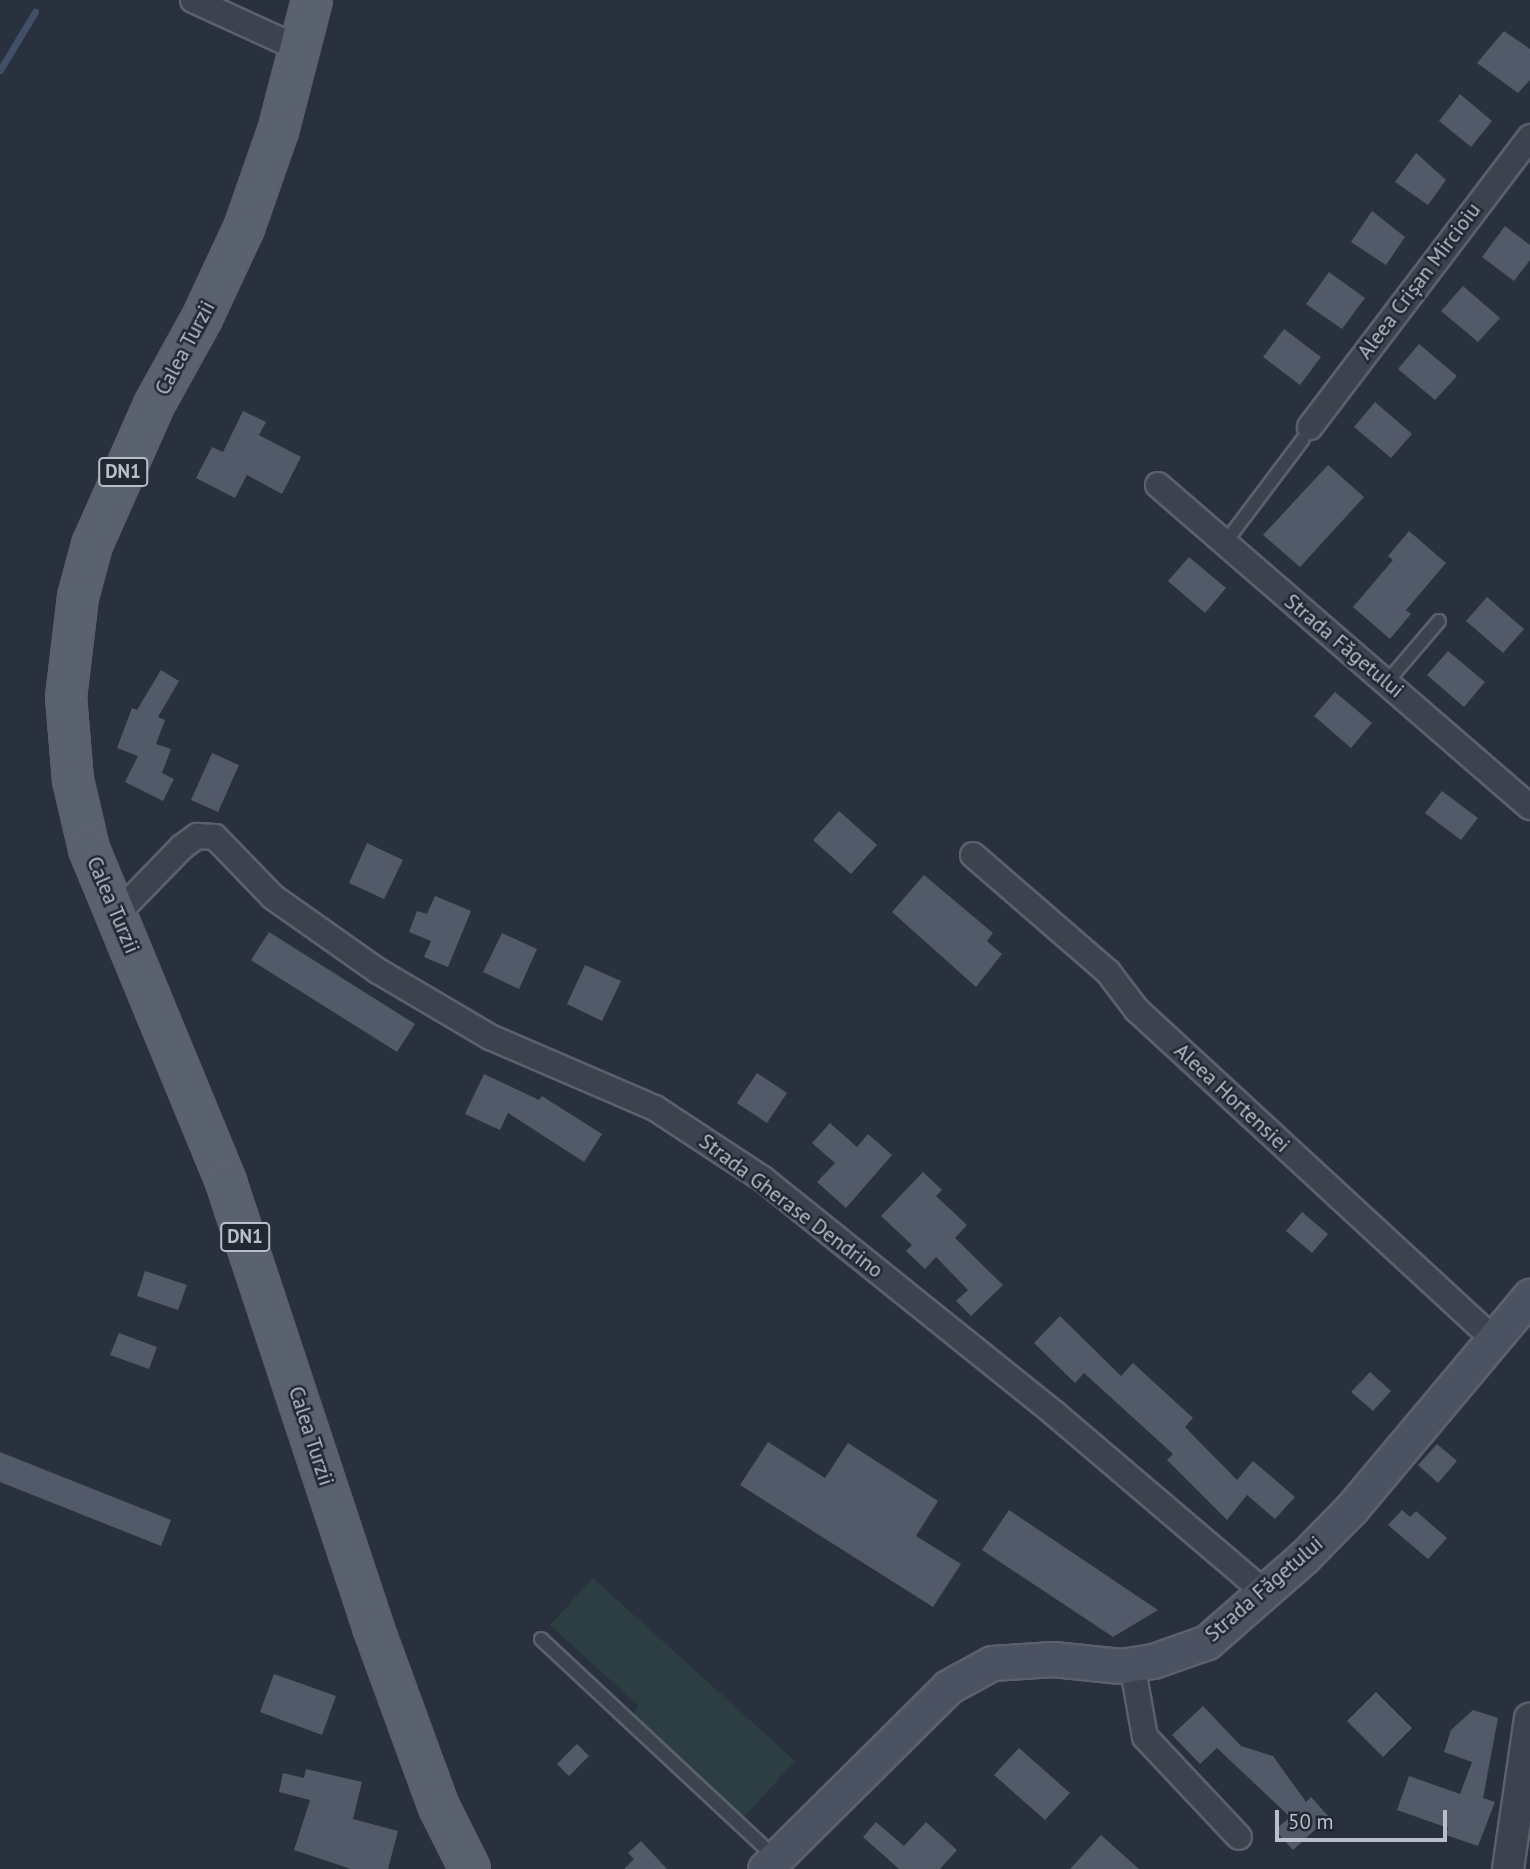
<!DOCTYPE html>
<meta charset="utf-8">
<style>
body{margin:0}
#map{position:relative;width:1530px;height:1869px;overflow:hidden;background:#29313f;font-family:"PT Sans",sans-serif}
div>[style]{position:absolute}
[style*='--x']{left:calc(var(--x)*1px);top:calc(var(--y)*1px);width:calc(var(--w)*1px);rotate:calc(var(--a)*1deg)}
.green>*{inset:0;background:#2c3e41}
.stream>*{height:7px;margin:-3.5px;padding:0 3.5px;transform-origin:3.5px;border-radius:3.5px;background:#424f68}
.building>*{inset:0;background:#525969}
.roads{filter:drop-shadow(2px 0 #5a616c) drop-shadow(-2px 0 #5a616c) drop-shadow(0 2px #5a616c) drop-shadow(0 -2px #5a616c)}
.service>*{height:12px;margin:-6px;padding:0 6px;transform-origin:6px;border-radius:6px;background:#3c434f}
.minor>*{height:24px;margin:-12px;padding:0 12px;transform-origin:12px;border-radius:12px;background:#3c434f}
.tertiary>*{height:30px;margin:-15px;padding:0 15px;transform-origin:15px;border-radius:15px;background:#3c434f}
.secondary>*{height:33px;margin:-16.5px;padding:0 16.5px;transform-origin:16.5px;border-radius:16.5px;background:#4b5262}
.primary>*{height:38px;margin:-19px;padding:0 19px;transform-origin:19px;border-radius:19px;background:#5b626f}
span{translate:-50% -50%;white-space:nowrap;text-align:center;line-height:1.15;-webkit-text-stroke:5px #212834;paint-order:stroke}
.shield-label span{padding:2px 5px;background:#212834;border:2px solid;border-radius:5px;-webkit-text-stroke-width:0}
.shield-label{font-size:19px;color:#b9bec9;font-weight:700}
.street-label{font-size:21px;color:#b9bec9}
.scale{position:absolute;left:1275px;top:1810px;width:172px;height:32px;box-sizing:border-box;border:4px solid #b9bec9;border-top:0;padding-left:9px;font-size:21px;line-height:24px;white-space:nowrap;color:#b9bec9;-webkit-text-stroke:5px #212834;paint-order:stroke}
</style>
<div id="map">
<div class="green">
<i style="clip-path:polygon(593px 1578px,795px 1761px,743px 1818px,631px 1717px,639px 1706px,550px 1625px)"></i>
</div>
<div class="stream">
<i style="--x:0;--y:70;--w:68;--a:-58.9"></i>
</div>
<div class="building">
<i style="clip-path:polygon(1504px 31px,1530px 49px,1530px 80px,1518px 93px,1477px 63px)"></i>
<i style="clip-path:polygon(1460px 94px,1492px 121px,1471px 147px,1439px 121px)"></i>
<i style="clip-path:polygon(1416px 153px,1446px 180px,1428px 205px,1395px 182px)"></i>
<i style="clip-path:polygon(1372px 211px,1405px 237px,1386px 265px,1351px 242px)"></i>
<i style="clip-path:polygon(1505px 226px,1530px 245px,1530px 260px,1514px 281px,1482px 257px)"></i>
<i style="clip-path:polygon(1329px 272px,1365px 298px,1342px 329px,1306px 304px)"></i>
<i style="clip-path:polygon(1463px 286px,1500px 318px,1478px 342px,1441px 311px)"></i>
<i style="clip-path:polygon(1284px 329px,1321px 357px,1300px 385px,1263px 357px)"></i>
<i style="clip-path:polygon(1419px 344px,1457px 376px,1435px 400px,1398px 369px)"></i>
<i style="clip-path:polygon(1375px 402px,1412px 434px,1391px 458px,1354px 427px)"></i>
<i style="clip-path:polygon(243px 411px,266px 422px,259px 435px,301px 457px,282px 494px,247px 475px,235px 498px,196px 478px,212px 447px,223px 452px)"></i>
<i style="clip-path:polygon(1328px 465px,1364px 497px,1300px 567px,1263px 535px)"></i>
<i style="clip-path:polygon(1409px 531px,1446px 563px,1406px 610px,1411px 614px,1390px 639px,1353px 607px,1393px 560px,1388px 556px)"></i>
<i style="clip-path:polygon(1189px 557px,1226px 588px,1205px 613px,1168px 581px)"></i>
<i style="clip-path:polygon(1487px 597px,1524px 629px,1503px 653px,1466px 621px)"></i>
<i style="clip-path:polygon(1448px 651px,1485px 682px,1464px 707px,1427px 675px)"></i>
<i style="clip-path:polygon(161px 670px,179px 681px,158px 717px,165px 720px,156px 744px,171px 749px,162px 773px,174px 779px,163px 801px,125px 782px,138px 756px,117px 748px,132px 708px,137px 710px)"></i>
<i style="clip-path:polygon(1335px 692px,1372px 723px,1351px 748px,1314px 716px)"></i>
<i style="clip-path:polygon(212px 753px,239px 765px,218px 812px,191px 800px)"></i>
<i style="clip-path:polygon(1442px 791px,1478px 818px,1461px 840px,1425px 813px)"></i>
<i style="clip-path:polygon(839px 811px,877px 845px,851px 874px,813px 840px)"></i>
<i style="clip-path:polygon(367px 843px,403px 860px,384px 899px,349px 883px)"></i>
<i style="clip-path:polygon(924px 875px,993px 933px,987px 941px,1002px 954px,976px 987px,892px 912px)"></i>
<i style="clip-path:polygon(435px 896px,471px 911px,448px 967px,424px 957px,431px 941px,409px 932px,417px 911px,427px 914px)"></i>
<i style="clip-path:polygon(269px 932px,415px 1024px,397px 1052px,251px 960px)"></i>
<i style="clip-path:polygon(502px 933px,537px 949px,519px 989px,483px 972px)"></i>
<i style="clip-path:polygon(585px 965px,621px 981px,602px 1021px,567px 1004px)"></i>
<i style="clip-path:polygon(757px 1073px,787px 1093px,767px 1123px,737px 1103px)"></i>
<i style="clip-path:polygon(484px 1074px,539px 1100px,542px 1096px,602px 1134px,584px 1162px,508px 1113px,500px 1130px,465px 1114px)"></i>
<i style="clip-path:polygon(830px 1123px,857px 1147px,868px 1134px,892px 1155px,846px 1208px,817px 1182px,835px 1163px,812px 1143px)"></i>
<i style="clip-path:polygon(923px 1172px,942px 1190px,936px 1196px,967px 1225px,955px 1238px,1003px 1285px,971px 1316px,956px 1301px,968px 1290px,936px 1257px,925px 1269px,906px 1251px,912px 1245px,881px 1216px)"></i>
<i style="clip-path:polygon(1302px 1212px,1328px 1234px,1312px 1253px,1286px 1231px)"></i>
<i style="clip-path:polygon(145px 1271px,187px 1285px,178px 1310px,137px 1296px)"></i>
<i style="clip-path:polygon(1060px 1316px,1121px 1376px,1133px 1363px,1193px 1418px,1185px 1427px,1237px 1480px,1253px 1461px,1295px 1497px,1275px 1519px,1247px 1495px,1227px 1520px,1167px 1460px,1173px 1454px,1084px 1373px,1075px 1383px,1034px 1343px)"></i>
<i style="clip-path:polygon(119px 1333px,157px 1347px,149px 1369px,110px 1355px)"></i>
<i style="clip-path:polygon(1370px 1372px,1391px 1391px,1373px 1411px,1351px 1392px)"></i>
<i style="clip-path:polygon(768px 1442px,825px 1478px,848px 1443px,938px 1501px,916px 1536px,961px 1564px,933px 1607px,740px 1485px)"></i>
<i style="clip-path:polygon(1437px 1444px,1457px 1461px,1438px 1483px,1418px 1465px)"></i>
<i style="clip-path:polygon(0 1452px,171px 1520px,161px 1546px,0 1482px)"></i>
<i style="clip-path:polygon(1009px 1510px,1158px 1610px,1113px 1637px,982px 1550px)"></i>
<i style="clip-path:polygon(1402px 1510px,1410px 1517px,1416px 1511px,1447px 1538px,1428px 1559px,1388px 1525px)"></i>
<i style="clip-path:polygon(274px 1674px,336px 1696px,322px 1735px,260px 1712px)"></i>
<i style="clip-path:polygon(1376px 1692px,1412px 1728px,1383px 1757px,1347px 1721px)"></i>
<i style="clip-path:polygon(1203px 1706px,1241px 1746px,1273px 1756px,1306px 1802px,1311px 1797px,1329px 1817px,1293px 1850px,1275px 1830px,1290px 1817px,1217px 1748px,1200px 1764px,1172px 1735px)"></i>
<i style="clip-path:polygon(1473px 1710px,1498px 1718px,1483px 1798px,1495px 1802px,1478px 1846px,1446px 1835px,1448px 1828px,1397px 1810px,1409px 1776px,1460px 1794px,1472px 1762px,1444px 1752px,1451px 1730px)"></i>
<i style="clip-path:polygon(577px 1744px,589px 1756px,569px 1776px,557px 1764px)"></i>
<i style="clip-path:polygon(1019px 1748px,1070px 1793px,1045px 1820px,994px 1775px)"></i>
<i style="clip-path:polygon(306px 1769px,362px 1782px,353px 1819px,398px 1831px,388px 1869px,351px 1869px,294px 1850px,310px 1800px,279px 1792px,283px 1773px,304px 1778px)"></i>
<i style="clip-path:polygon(876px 1822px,904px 1846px,926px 1822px,957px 1850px,940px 1869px,899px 1869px,863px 1837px)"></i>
<i style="clip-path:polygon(1101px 1835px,1139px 1869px,1070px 1869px)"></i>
<i style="clip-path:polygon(641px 1841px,667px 1869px,624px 1869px,634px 1859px,628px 1853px)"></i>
</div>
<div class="roads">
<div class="service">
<i style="--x:1224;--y:544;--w:131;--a:-53"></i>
<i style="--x:1387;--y:682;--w:80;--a:-49.6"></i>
<i style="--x:541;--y:1639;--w:321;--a:43"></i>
</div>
<div class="minor">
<i style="--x:193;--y:0;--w:118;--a:24.6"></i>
<i style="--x:1310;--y:427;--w:364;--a:-52.8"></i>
<i style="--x:1158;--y:485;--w:492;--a:40.9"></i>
<i style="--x:973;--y:855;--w:179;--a:40.9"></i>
<i style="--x:1108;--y:972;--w:48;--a:52.7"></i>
<i style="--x:1137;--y:1010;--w:486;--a:42.7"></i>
<i style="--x:116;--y:915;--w:95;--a:-45.9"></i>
<i style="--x:182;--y:847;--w:19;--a:-36"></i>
<i style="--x:197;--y:836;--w:18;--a:3"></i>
<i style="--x:215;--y:837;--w:83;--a:46"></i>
<i style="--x:273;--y:897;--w:128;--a:35.2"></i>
<i style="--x:378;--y:971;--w:130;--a:30.5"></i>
<i style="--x:490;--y:1037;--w:180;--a:23.3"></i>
<i style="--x:655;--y:1108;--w:129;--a:33.3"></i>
<i style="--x:763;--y:1179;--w:375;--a:38.8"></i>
<i style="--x:1055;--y:1414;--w:276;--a:40.4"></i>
<i style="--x:1132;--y:1664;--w:74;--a:79.9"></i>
<i style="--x:1145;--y:1737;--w:137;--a:46.8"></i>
</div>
<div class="tertiary">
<i style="--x:1508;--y:1869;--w:152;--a:-81.7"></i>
</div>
<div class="secondary">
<i style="--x:765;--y:1869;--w:258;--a:-44.8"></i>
<i style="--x:948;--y:1687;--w:50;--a:-28.6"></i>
<i style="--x:992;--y:1663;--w:61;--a:-3.8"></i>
<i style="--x:1053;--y:1659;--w:68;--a:5.9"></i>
<i style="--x:1121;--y:1666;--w:32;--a:-9"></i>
<i style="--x:1153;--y:1661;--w:57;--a:-19.4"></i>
<i style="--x:1207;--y:1642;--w:129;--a:-41.2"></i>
<i style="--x:1304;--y:1557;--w:69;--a:-45.6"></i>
<i style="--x:1352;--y:1508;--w:277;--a:-50"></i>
</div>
<div class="primary">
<i style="--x:312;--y:0;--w:135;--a:104.5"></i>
<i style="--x:278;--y:131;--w:103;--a:109.3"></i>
<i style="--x:244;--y:228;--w:99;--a:115"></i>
<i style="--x:202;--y:318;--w:99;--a:118.9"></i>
<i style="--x:154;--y:405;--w:153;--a:113.9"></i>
<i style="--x:92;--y:545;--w:54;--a:105.1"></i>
<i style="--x:78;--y:597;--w:101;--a:96.8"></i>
<i style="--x:66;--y:697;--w:83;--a:85.2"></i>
<i style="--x:73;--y:780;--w:71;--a:76.9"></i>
<i style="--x:89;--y:849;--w:360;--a:67.6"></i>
<i style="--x:226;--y:1182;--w:469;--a:71.7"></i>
<i style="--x:373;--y:1627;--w:192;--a:69.9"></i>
<i style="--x:439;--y:1807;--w:69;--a:63.4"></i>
</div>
</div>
<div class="shield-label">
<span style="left:123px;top:472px">DN1</span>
<span style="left:245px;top:1237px">DN1</span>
</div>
<div class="street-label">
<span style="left:1419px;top:281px;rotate:-53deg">Aleea Crișan Mircioiu</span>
<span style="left:185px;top:348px;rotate:-62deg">Calea Turzii</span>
<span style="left:1344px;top:646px;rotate:40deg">Strada Făgetului</span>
<span style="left:113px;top:905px;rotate:67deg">Calea Turzii</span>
<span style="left:1232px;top:1098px;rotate:43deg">Aleea Hortensiei</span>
<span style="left:791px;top:1206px;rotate:37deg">Strada Gherase Dendrino</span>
<span style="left:311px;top:1436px;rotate:72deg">Calea Turzii</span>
<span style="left:1264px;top:1589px;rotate:-41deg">Strada Făgetului</span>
</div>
<div class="scale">50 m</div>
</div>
